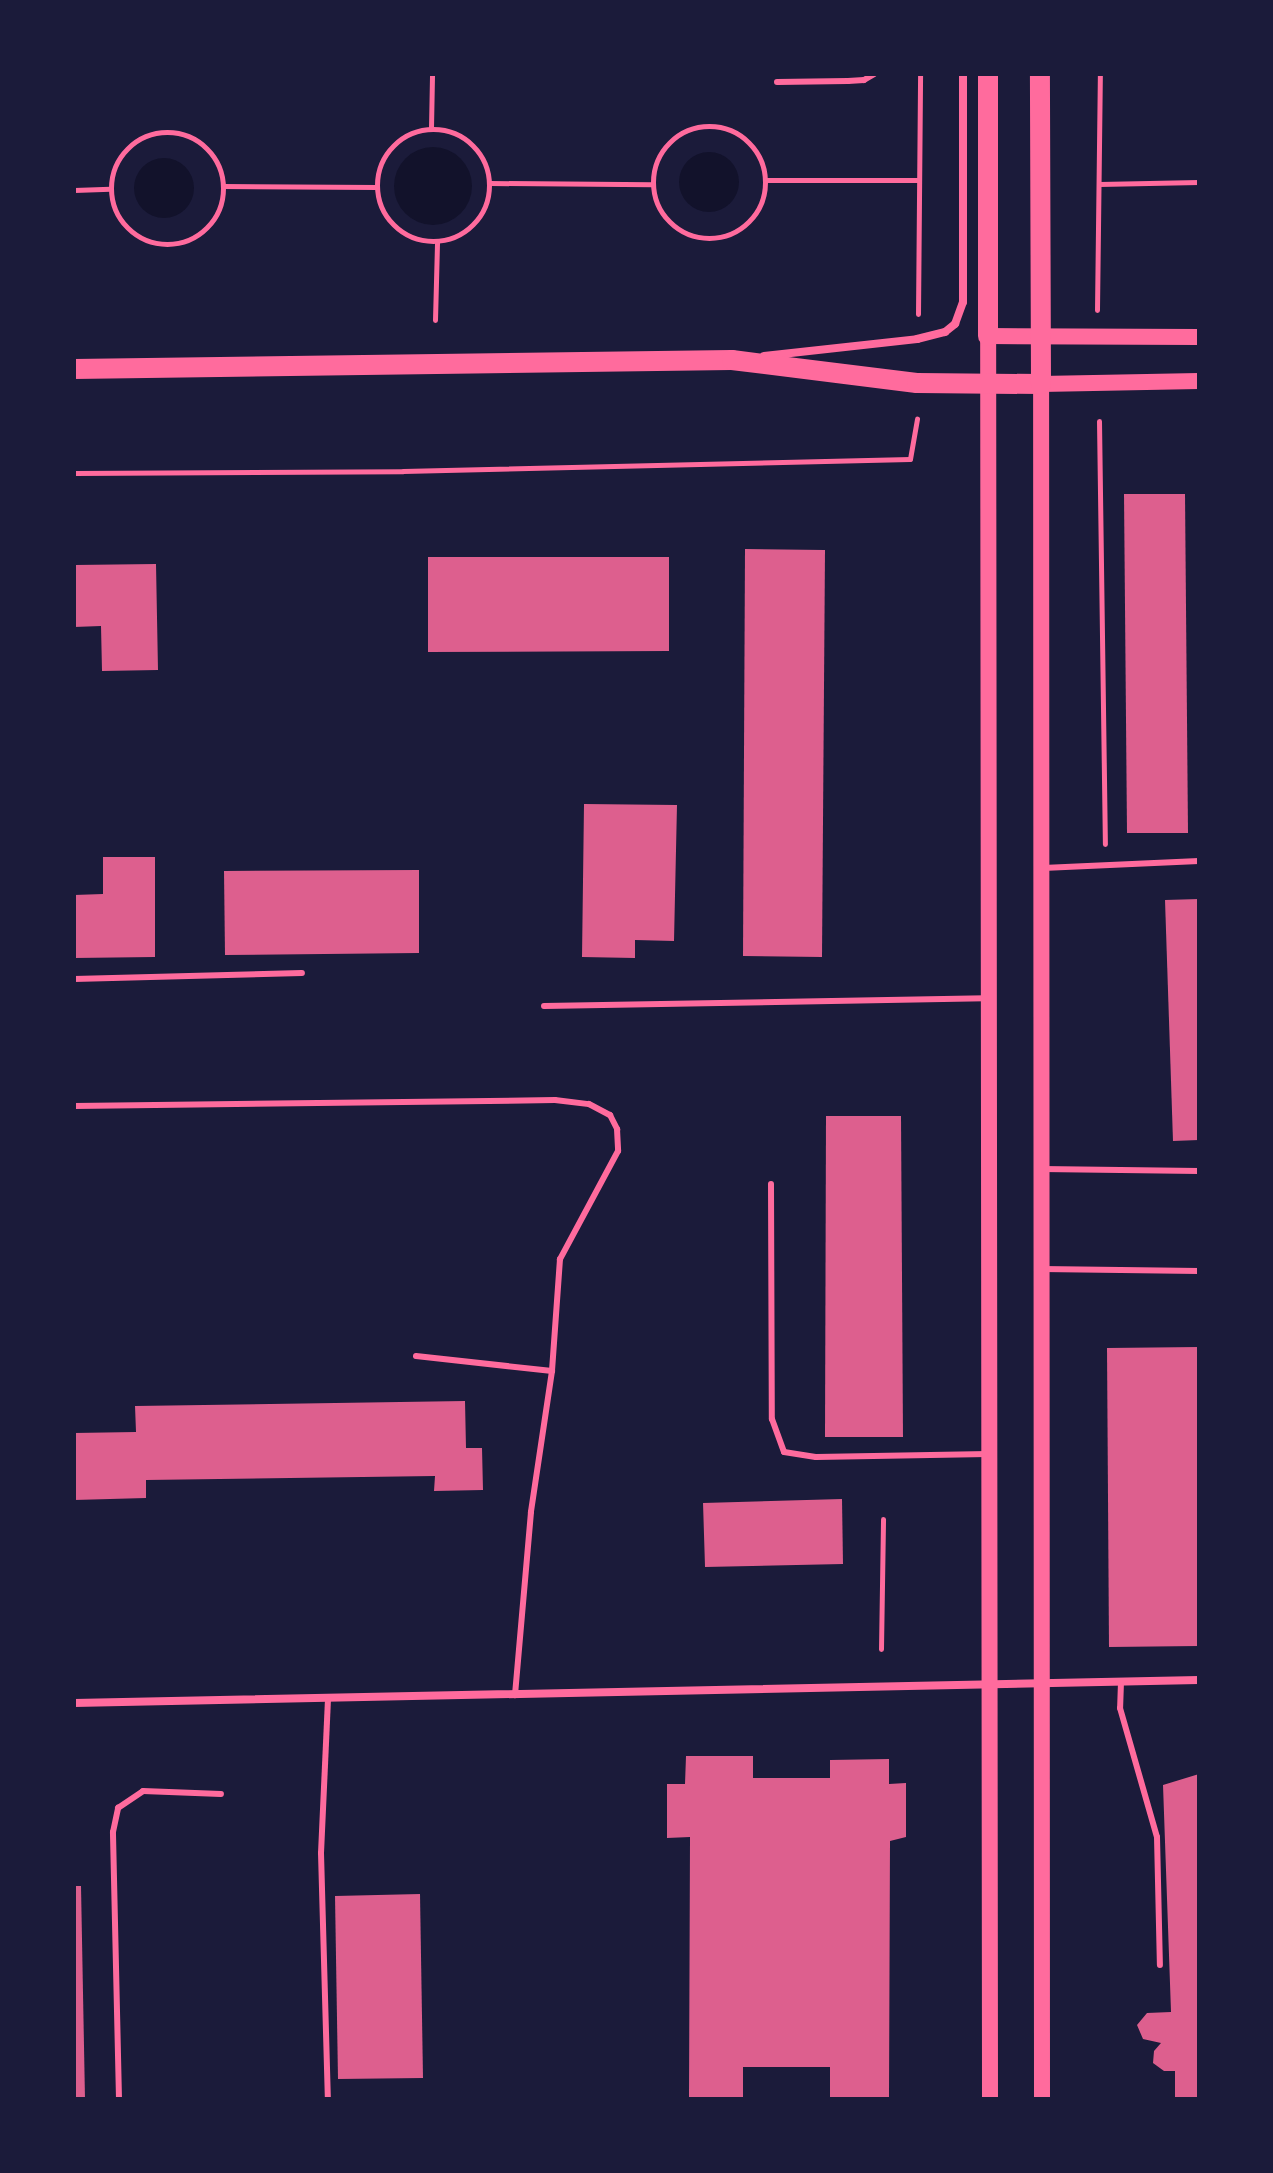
<!DOCTYPE html>
<style>
body{margin:0}
#map{position:relative;width:1273px;height:2173px;overflow:hidden;background:#1b1b3a;font-family:"Golos Text",sans-serif}
div>[style]{position:absolute}
[style*='--x']{left:calc(var(--x)*1px);top:calc(var(--y)*1px);width:calc(var(--w)*1px);rotate:calc(var(--a)*1deg)}
.water>*{inset:0;background:#12122b}
.round{border-radius:50%}
.building>*{inset:0;background:#dd5f8e}
.path>*{height:5px;margin:-2.5px;padding:0 2.5px;transform-origin:2.5px;border-radius:2.5px;background:#ff6b9d}
.path>.ring{margin:-2.5px;padding:0;box-sizing:content-box;background:none;border:5px solid #ff6b9d;border-radius:50%}
.service>*{height:6px;margin:-3px;padding:0 3px;transform-origin:3px;border-radius:3px;background:#ff6b9d}
.minor>*{height:8px;margin:-4px;padding:0 4px;transform-origin:4px;border-radius:4px;background:#ff6b9d}
.secondary>*{height:16px;margin:-8px;padding:0 8px;transform-origin:8px;border-radius:8px;background:#ff6b9d}
.primary>*{height:20px;margin:-10px;padding:0 10px;transform-origin:10px;border-radius:10px;background:#ff6b9d}
span{translate:-50% -50%;white-space:nowrap;text-align:center;line-height:1.15;-webkit-text-stroke:6px #1b1b3a;paint-order:stroke}
.frame{position:absolute;inset:0;border:76px solid #1b1b3a;pointer-events:none}
</style>
<div id="map">
<div class="water">
<i class="round" style="left:394px;top:147px;width:78px;height:78px"></i>
<i class="round" style="left:679px;top:152px;width:60px;height:60px"></i>
<i class="round" style="left:134px;top:158px;width:60px;height:60px"></i>
</div>
<div class="building">
<i style="clip-path:polygon(1124px 494px,1185px 494px,1188px 833px,1127px 833px)"></i>
<i style="clip-path:polygon(745px 549px,825px 550px,822px 957px,743px 956px)"></i>
<i style="clip-path:polygon(428px 557px,669px 557px,669px 651px,428px 652px)"></i>
<i style="clip-path:polygon(156px 564px,158px 670px,102px 671px,101px 626px,74px 627px,74px 565px)"></i>
<i style="clip-path:polygon(584px 804px,677px 805px,674px 941px,635px 940px,635px 958px,582px 957px)"></i>
<i style="clip-path:polygon(103px 857px,155px 857px,155px 957px,74px 958px,74px 895px,103px 894px)"></i>
<i style="clip-path:polygon(419px 870px,419px 953px,225px 955px,224px 871px)"></i>
<i style="clip-path:polygon(1199px 899px,1199px 1140px,1173px 1141px,1165px 900px)"></i>
<i style="clip-path:polygon(826px 1116px,901px 1116px,903px 1437px,825px 1437px)"></i>
<i style="clip-path:polygon(1199px 1347px,1199px 1646px,1109px 1647px,1107px 1348px)"></i>
<i style="clip-path:polygon(465px 1401px,466px 1448px,482px 1448px,483px 1490px,434px 1491px,435px 1476px,146px 1480px,146px 1498px,74px 1500px,74px 1433px,136px 1432px,135px 1406px)"></i>
<i style="clip-path:polygon(842px 1499px,843px 1564px,705px 1567px,703px 1503px)"></i>
<i style="clip-path:polygon(686px 1756px,753px 1756px,753px 1778px,830px 1778px,830px 1760px,889px 1759px,889px 1784px,906px 1783px,906px 1837px,890px 1841px,889px 2099px,830px 2099px,830px 2067px,743px 2067px,743px 2099px,689px 2099px,690px 1837px,667px 1838px,667px 1784px,685px 1784px)"></i>
<i style="clip-path:polygon(1199px 1774px,1199px 2099px,1175px 2099px,1175px 2071px,1164px 2071px,1153px 2063px,1154px 2051px,1161px 2043px,1143px 2039px,1137px 2025px,1147px 2013px,1171px 2012px,1163px 1785px)"></i>
<i style="clip-path:polygon(74px 1886px,81px 1886px,85px 2099px,74px 2099px)"></i>
<i style="clip-path:polygon(420px 1894px,423px 2078px,338px 2079px,335px 1896px)"></i>
</div>
<div class="path">
<i class="ring" style="left:653px;top:126px;width:107px;height:107px"></i>
<i style="--x:431;--y:128;--w:54;--a:-88.9"></i>
<i class="ring" style="left:377px;top:129px;width:107px;height:107px"></i>
<i class="ring" style="left:111px;top:132px;width:107px;height:107px"></i>
<i style="--x:766;--y:180;--w:153;--a:0"></i>
<i style="--x:490;--y:183;--w:162;--a:0.4"></i>
<i style="--x:1099;--y:184;--w:100;--a:-1.1"></i>
<i style="--x:223;--y:186;--w:154;--a:0.4"></i>
<i style="--x:74;--y:190;--w:36;--a:-2"></i>
<i style="--x:1097;--y:310;--w:236;--a:-89.3"></i>
<i style="--x:918;--y:314;--w:240;--a:-89.5"></i>
<i style="--x:435;--y:320;--w:78;--a:-88.5"></i>
<i style="--x:1099;--y:421;--w:423;--a:89.2"></i>
<i style="--x:74;--y:473;--w:329;--a:-0.3"></i>
<i style="--x:403;--y:471;--w:507;--a:-1.36"></i>
<i style="--x:910;--y:459;--w:41;--a:-80.1"></i>
<i style="--x:881;--y:1649;--w:130;--a:-89.1"></i>
</div>
<div class="service">
<i style="--x:777;--y:82;--w:71;--a:-0.8"></i>
<i style="--x:848;--y:81;--w:16;--a:-4"></i>
<i style="--x:864;--y:80;--w:12;--a:-31"></i>
<i style="--x:1043;--y:868;--w:156;--a:-2.6"></i>
<i style="--x:74;--y:979;--w:228;--a:-1.5"></i>
<i style="--x:544;--y:1006;--w:441;--a:-1"></i>
<i style="--x:74;--y:1106;--w:481;--a:-0.7"></i>
<i style="--x:555;--y:1100;--w:34;--a:7"></i>
<i style="--x:589;--y:1104;--w:24;--a:28"></i>
<i style="--x:610;--y:1115;--w:16;--a:63"></i>
<i style="--x:617;--y:1129;--w:22;--a:87"></i>
<i style="--x:618;--y:1151;--w:123;--a:118.2"></i>
<i style="--x:560;--y:1259;--w:112;--a:94.1"></i>
<i style="--x:552;--y:1371;--w:143;--a:98.5"></i>
<i style="--x:531;--y:1512;--w:184;--a:95"></i>
<i style="--x:1042;--y:1169;--w:157;--a:0.7"></i>
<i style="--x:771;--y:1184;--w:235;--a:89.8"></i>
<i style="--x:772;--y:1419;--w:35;--a:70"></i>
<i style="--x:784;--y:1452;--w:32;--a:9"></i>
<i style="--x:816;--y:1457;--w:172;--a:-1"></i>
<i style="--x:1042;--y:1269;--w:157;--a:0.7"></i>
<i style="--x:416;--y:1356;--w:137;--a:6.3"></i>
<i style="--x:1121;--y:1682;--w:26;--a:92"></i>
<i style="--x:1120;--y:1708;--w:134;--a:74"></i>
<i style="--x:1157;--y:1837;--w:128;--a:88.7"></i>
<i style="--x:328;--y:1699;--w:154;--a:92.6"></i>
<i style="--x:321;--y:1853;--w:246;--a:88.4"></i>
<i style="--x:119;--y:2099;--w:267;--a:-91.3"></i>
<i style="--x:113;--y:1832;--w:25;--a:-78"></i>
<i style="--x:118;--y:1808;--w:30;--a:-34"></i>
<i style="--x:143;--y:1791;--w:78;--a:2.2"></i>
</div>
<div class="minor">
<i style="--x:764;--y:356;--w:154;--a:-6.3"></i>
<i style="--x:917;--y:339;--w:29;--a:-14"></i>
<i style="--x:945;--y:332;--w:13;--a:-39"></i>
<i style="--x:955;--y:324;--w:23;--a:-70"></i>
<i style="--x:963;--y:302;--w:228;--a:-90"></i>
<i style="--x:74;--y:1703;--w:1125;--a:-1.17"></i>
</div>
<div class="secondary">
<i style="--x:990;--y:2099;--w:1763;--a:-90.06"></i>
<i style="--x:988;--y:336;--w:211;--a:0.3"></i>
<i style="--x:1042;--y:2099;--w:1715;--a:-90.03"></i>
<i style="--x:1041;--y:384;--w:158;--a:-1.1"></i>
</div>
<div class="primary">
<i style="--x:988;--y:74;--w:262;--a:90"></i>
<i style="--x:74;--y:369;--w:658;--a:-0.78"></i>
<i style="--x:732;--y:360;--w:186;--a:7.1"></i>
<i style="--x:917;--y:383;--w:124;--a:0.5"></i>
<i style="--x:1041;--y:384;--w:310;--a:-90.2"></i>
</div>
<div class="frame"></div>
</div>
